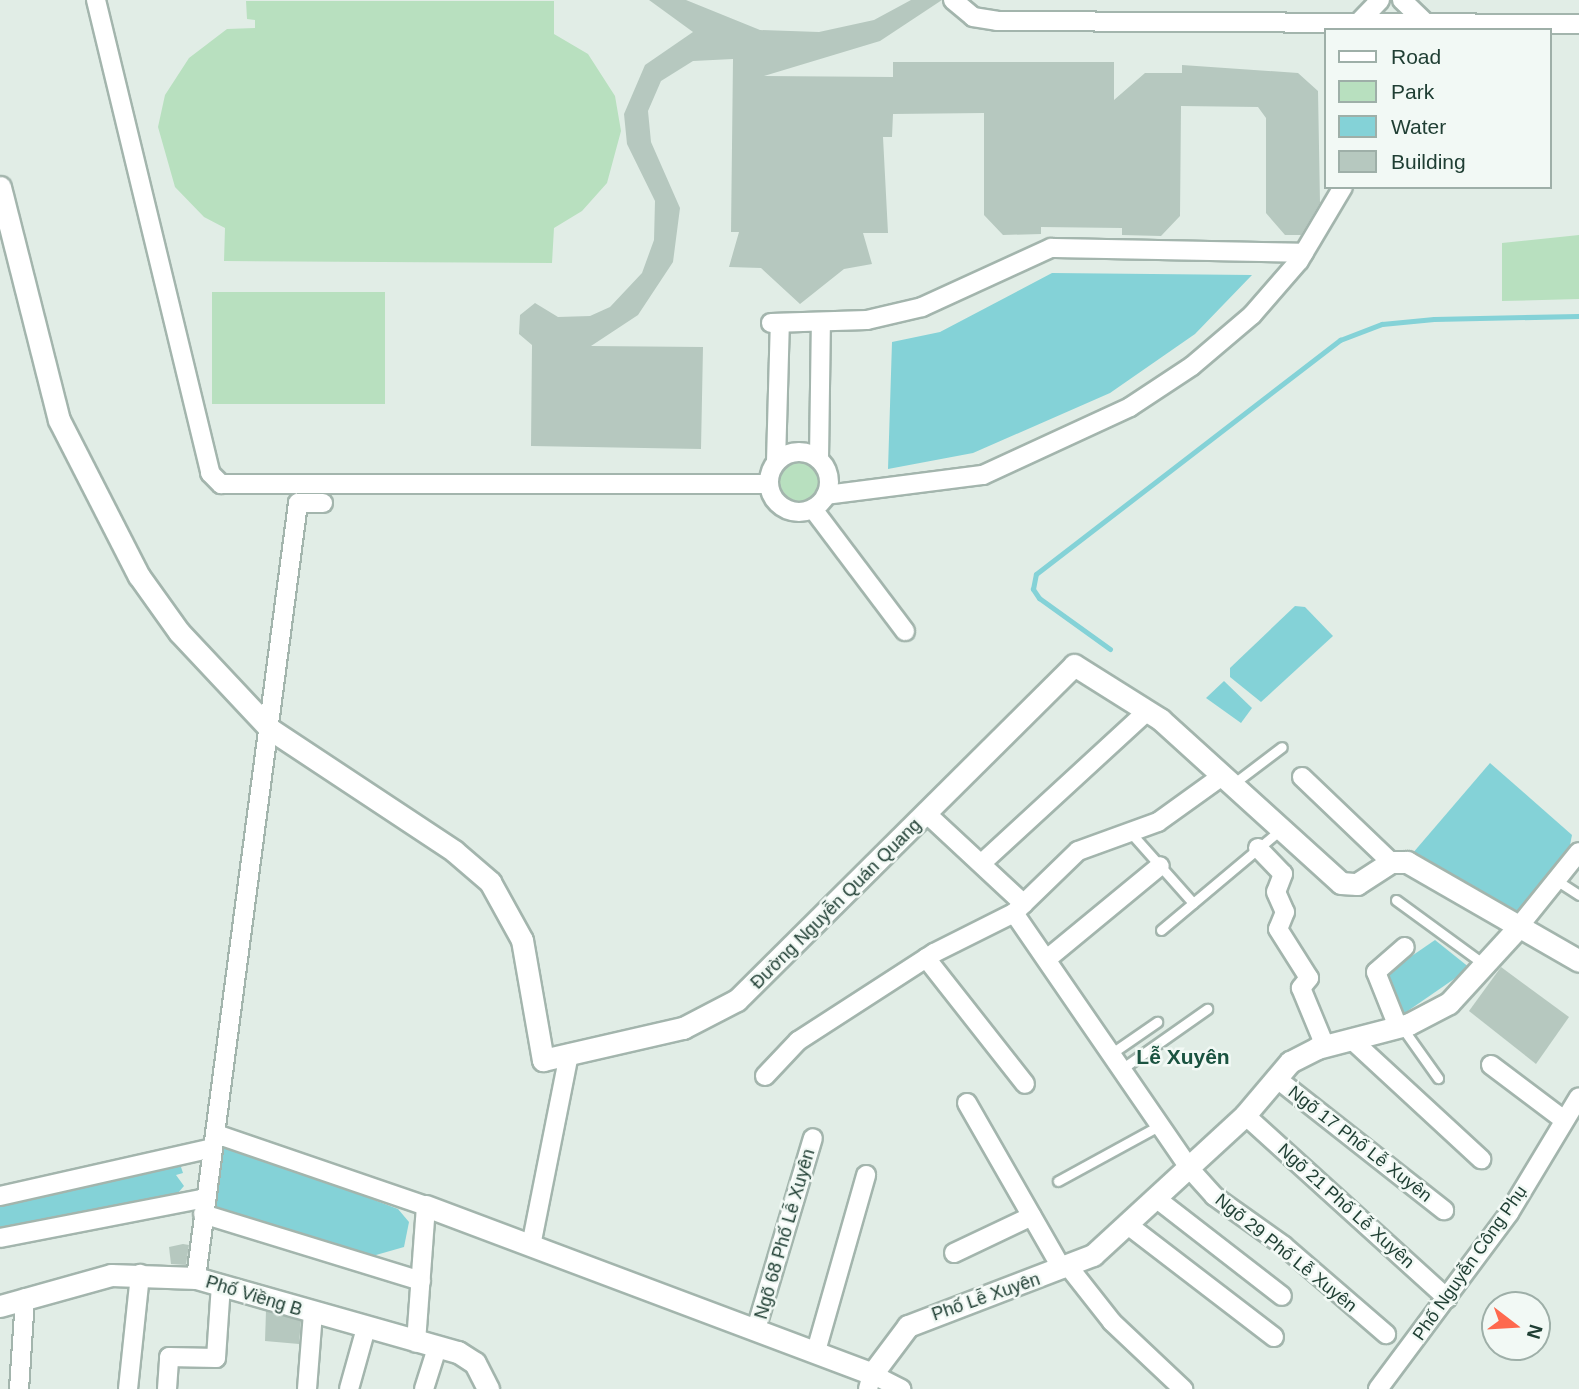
<!DOCTYPE html>
<meta charset="utf-8">
<style>
body{margin:0}
#map{position:relative;width:1579px;height:1389px;overflow:hidden;background:#e1ede6;font-family:Arial,sans-serif}
div>[style]{position:absolute}
[style*='--x']{left:calc(var(--x)*1px);top:calc(var(--y)*1px);width:calc(var(--w)*1px);rotate:calc(var(--a)*1deg)}
.green>*{inset:0;background:#b8e0bf}
.round{border-radius:50%}
.water>*{inset:0;background:#84d2d7}
.stream>*{height:5px;margin:-2.5px;padding:0 2.5px;transform-origin:2.5px;border-radius:2.5px;background:#84d2d7}
.building>*{inset:0;background:#b6c8bf}
.roads{filter:drop-shadow(2px 0 #a3b5ad) drop-shadow(-2px 0 #a3b5ad) drop-shadow(0 2px #a3b5ad) drop-shadow(0 -2px #a3b5ad)}
.service>*{height:9px;margin:-4.5px;padding:0 4.5px;transform-origin:4.5px;border-radius:4.5px;background:#fff}
.minor>*{height:18px;margin:-9px;padding:0 9px;transform-origin:9px;border-radius:9px;background:#fff}
.minor>.ring{margin:-9px;padding:0;box-sizing:content-box;background:none;border:18px solid #fff;border-radius:50%}
.tertiary>*{height:21px;margin:-10.5px;padding:0 10.5px;transform-origin:10.5px;border-radius:10.5px;background:#fff}
span{translate:-50% -50%;white-space:nowrap;text-align:center;line-height:1.15;-webkit-text-stroke:5px #f2f9f5;paint-order:stroke}
.street-label{font-size:18px;color:#203f34}
.quarter-label{font-size:21px;color:#1a5340;font-weight:700}
.legend{position:absolute;left:1324px;top:28px;width:228px;height:161px;box-sizing:border-box;background:#f2f9f5;border:2px solid #9eafa8;margin:0;padding:9px 12px;list-style:none;font-size:21px;color:#203f34}
.legend li{display:flex;align-items:center;gap:14px;height:35px}
.legend b{width:35px;border:2px solid #9eafa8}
.north{position:absolute;left:1481px;top:1291px;width:70px;height:70px;box-sizing:border-box;background:#f2f9f5;border:2px solid #9eafa8;border-radius:50%;rotate:107deg;font-size:19px;font-weight:700;line-height:28px;text-align:center;color:#203f34}
.north::after{content:'';display:block;margin:auto;width:24px;height:32px;background:#fe694e;clip-path:polygon(50% 0,100% 100%,50% 72%,0 100%)}
</style>
<div id="map">
<div class="green">
<i style="clip-path:polygon(246px 1px,554px 1px,554px 34px,588px 54px,615px 96px,621px 131px,607px 183px,582px 211px,554px 228px,552px 263px,224px 261px,225px 228px,204px 217px,175px 187px,158px 127px,165px 95px,189px 58px,227px 29px,255px 28px,255px 20px,247px 19px)"></i>
<i style="clip-path:polygon(1579px 235px,1579px 299px,1502px 301px,1502px 243px)"></i>
<i style="clip-path:polygon(212px 292px,385px 292px,385px 404px,212px 404px)"></i>
<i class="round" style="left:776px;top:460px;width:44px;height:44px"></i>
</div>
<div class="water">
<i style="clip-path:polygon(1052px 273px,1252px 275px,1195px 334px,1110px 393px,973px 453px,888px 469px,892px 342px,940px 332px)"></i>
<i style="clip-path:polygon(1295px 606px,1305px 607px,1333px 636px,1261px 702px,1230px 677px,1230px 668px)"></i>
<i style="clip-path:polygon(1224px 681px,1252px 708px,1241px 723px,1206px 698px)"></i>
<i style="clip-path:polygon(1490px 763px,1572px 835px,1568px 855px,1515px 917px,1412px 854px)"></i>
<i style="clip-path:polygon(1435px 940px,1470px 968px,1399px 1017px,1387px 973px)"></i>
<i style="clip-path:polygon(224px 1143px,398px 1209px,409px 1222px,404px 1247px,369px 1257px,219px 1214px,214px 1207px)"></i>
<i style="clip-path:polygon(180px 1164px,183px 1173px,176px 1175px,184px 1186px,177px 1194px,0 1231px,0 1202px)"></i>
</div>
<div class="stream">
<i style="--x:1110;--y:649;--w:87;--a:-144.3"></i>
<i style="--x:1039;--y:598;--w:11;--a:-124"></i>
<i style="--x:1033;--y:589;--w:15;--a:-79"></i>
<i style="--x:1036;--y:574;--w:384;--a:-37.6"></i>
<i style="--x:1340;--y:340;--w:45;--a:-20.9"></i>
<i style="--x:1382;--y:324;--w:52;--a:-5.5"></i>
<i style="--x:1434;--y:319;--w:145;--a:-1.2"></i>
</div>
<div class="building">
<i style="clip-path:polygon(649px 0,686px 0,760px 30px,819px 32px,874px 20px,911px 0,942px 0,880px 41px,764px 76px,893px 77px,893px 62px,1114px 62px,1114px 100px,1145px 73px,1182px 73px,1182px 65px,1298px 73px,1318px 91px,1320px 203px,1301px 235px,1285px 235px,1266px 213px,1266px 118px,1258px 107px,1181px 106px,1180px 216px,1161px 236px,1122px 235px,1122px 228px,1041px 227px,1041px 234px,1003px 235px,984px 215px,984px 113px,893px 114px,892px 137px,883px 137px,888px 233px,863px 233px,872px 264px,844px 269px,800px 304px,761px 268px,729px 267px,739px 232px,731px 232px,733px 59px,693px 61px,661px 81px,648px 111px,651px 142px,680px 208px,673px 262px,638px 315px,591px 346px,703px 347px,701px 449px,531px 446px,532px 345px,519px 334px,520px 315px,535px 303px,558px 317px,590px 316px,610px 307px,642px 273px,654px 240px,655px 201px,627px 144px,624px 114px,645px 65px,693px 32px)"></i>
<i style="clip-path:polygon(1501px 967px,1569px 1017px,1536px 1064px,1469px 1011px)"></i>
<i style="clip-path:polygon(183px 1244px,189px 1245px,186px 1265px,171px 1264px,169px 1247px)"></i>
<i style="clip-path:polygon(266px 1311px,301px 1321px,299px 1344px,265px 1341px)"></i>
</div>
<div class="roads">
<div class="service">
<i style="--x:1233;--y:784;--w:61;--a:-37.1"></i>
<i style="--x:1130;--y:832;--w:95;--a:48.4"></i>
<i style="--x:1559;--y:882;--w:24;--a:33"></i>
<i style="--x:1396;--y:900;--w:110;--a:36.1"></i>
<i style="--x:1161;--y:930;--w:155;--a:-40"></i>
<i style="--x:1401;--y:1026;--w:64;--a:54.6"></i>
<i style="--x:1112;--y:1053;--w:55;--a:-34.6"></i>
<i style="--x:1123;--y:1068;--w:103;--a:-35.1"></i>
<i style="--x:1058;--y:1181;--w:119;--a:-28.7"></i>
</div>
<div class="minor">
<i style="--x:96;--y:0;--w:487;--a:76.4"></i>
<i style="--x:210;--y:473;--w:16;--a:45"></i>
<i style="--x:221;--y:484;--w:548;--a:0"></i>
<i style="--x:953;--y:0;--w:26;--a:40"></i>
<i style="--x:973;--y:17;--w:24;--a:9"></i>
<i style="--x:997;--y:21;--w:582;--a:0.3"></i>
<i style="--x:1402;--y:0;--w:35;--a:44"></i>
<i style="--x:1357;--y:24;--w:33;--a:-46"></i>
<i style="--x:771;--y:323;--w:96;--a:-1.8"></i>
<i style="--x:867;--y:320;--w:57;--a:-13.3"></i>
<i style="--x:922;--y:307;--w:142;--a:-24.6"></i>
<i style="--x:1051;--y:248;--w:253;--a:1.1"></i>
<i class="ring" style="left:769px;top:452px;width:42px;height:42px"></i>
<i style="--x:819;--y:459;--w:136;--a:-89.2"></i>
<i style="--x:776;--y:462;--w:139;--a:-88.4"></i>
<i style="--x:826;--y:495;--w:158;--a:-7.3"></i>
<i style="--x:983;--y:475;--w:162;--a:-24.8"></i>
<i style="--x:1130;--y:407;--w:74;--a:-33.5"></i>
<i style="--x:1192;--y:366;--w:79;--a:-40.4"></i>
<i style="--x:1252;--y:315;--w:72;--a:-49"></i>
<i style="--x:1299;--y:261;--w:86;--a:-59.3"></i>
<i style="--x:813;--y:509;--w:153;--a:53"></i>
<i style="--x:1302;--y:777;--w:123;--a:43.7"></i>
<i style="--x:927;--y:814;--w:132;--a:42.9"></i>
<i style="--x:1258;--y:848;--w:36;--a:46"></i>
<i style="--x:1283;--y:874;--w:19;--a:111"></i>
<i style="--x:1276;--y:892;--w:22;--a:66"></i>
<i style="--x:1285;--y:912;--w:18;--a:112"></i>
<i style="--x:1278;--y:929;--w:58;--a:57.7"></i>
<i style="--x:1309;--y:978;--w:13;--a:129"></i>
<i style="--x:1301;--y:988;--w:63;--a:67.5"></i>
<i style="--x:983;--y:862;--w:223;--a:-42.6"></i>
<i style="--x:1014;--y:913;--w:309;--a:55.5"></i>
<i style="--x:1189;--y:1168;--w:38;--a:48"></i>
<i style="--x:1214;--y:1196;--w:86;--a:35.5"></i>
<i style="--x:1284;--y:1246;--w:135;--a:40.8"></i>
<i style="--x:1516;--y:930;--w:100;--a:-51.1"></i>
<i style="--x:926;--y:958;--w:160;--a:51.8"></i>
<i style="--x:1047;--y:959;--w:146;--a:-39.5"></i>
<i style="--x:1398;--y:1027;--w:59;--a:-111.8"></i>
<i style="--x:1376;--y:972;--w:38;--a:-41"></i>
<i style="--x:1352;--y:1040;--w:176;--a:42.7"></i>
<i style="--x:1491;--y:1065;--w:91;--a:37"></i>
<i style="--x:765;--y:1076;--w:48;--a:-46.7"></i>
<i style="--x:798;--y:1041;--w:162;--a:-32.9"></i>
<i style="--x:934;--y:953;--w:89;--a:-26.6"></i>
<i style="--x:1014;--y:913;--w:89;--a:-44.1"></i>
<i style="--x:1078;--y:851;--w:85;--a:-19.9"></i>
<i style="--x:1158;--y:822;--w:79;--a:-35.7"></i>
<i style="--x:1276;--y:1078;--w:214;--a:38.2"></i>
<i style="--x:967;--y:1103;--w:191;--a:60.2"></i>
<i style="--x:1245;--y:1115;--w:273;--a:42.2"></i>
<i style="--x:216;--y:1134;--w:222;--a:18.9"></i>
<i style="--x:426;--y:1206;--w:137;--a:94.2"></i>
<i style="--x:0;--y:1196;--w:218;--a:-12.7"></i>
<i style="--x:1157;--y:1199;--w:158;--a:37.8"></i>
<i style="--x:203;--y:1214;--w:228;--a:17.1"></i>
<i style="--x:1128;--y:1225;--w:184;--a:37.5"></i>
<i style="--x:0;--y:1238;--w:210;--a:-11"></i>
<i style="--x:531;--y:1246;--w:196;--a:-78.8"></i>
<i style="--x:954;--y:1253;--w:86;--a:-25.4"></i>
<i style="--x:1068;--y:1266;--w:71;--a:51.8"></i>
<i style="--x:1112;--y:1322;--w:98;--a:43.3"></i>
<i style="--x:196;--y:1278;--w:782;--a:-82.5"></i>
<i style="--x:298;--y:503;--w:25;--a:0"></i>
<i style="--x:756;--y:1329;--w:199;--a:-73.4"></i>
<i style="--x:816;--y:1351;--w:183;--a:-74.1"></i>
<i style="--x:19;--y:1389;--w:91;--a:-86.2"></i>
<i style="--x:128;--y:1389;--w:116;--a:-84"></i>
<i style="--x:167;--y:1389;--w:32;--a:-86"></i>
<i style="--x:169;--y:1357;--w:47;--a:1.2"></i>
<i style="--x:216;--y:1358;--w:73;--a:-86.1"></i>
<i style="--x:307;--y:1389;--w:76;--a:-85.5"></i>
<i style="--x:349;--y:1389;--w:63;--a:-74.4"></i>
<i style="--x:424;--y:1389;--w:43;--a:-72.4"></i>
<i style="--x:868;--y:1389;--w:16;--a:-75"></i>
<i style="--x:872;--y:1374;--w:33;--a:27"></i>
<i style="--x:1378;--y:1389;--w:219;--a:-53.3"></i>
<i style="--x:1509;--y:1213;--w:135;--a:-58.9"></i>
</div>
<div class="tertiary">
<i style="--x:0;--y:187;--w:240;--a:75.8"></i>
<i style="--x:59;--y:420;--w:175;--a:62.9"></i>
<i style="--x:139;--y:576;--w:69;--a:54.5"></i>
<i style="--x:179;--y:632;--w:133;--a:46.8"></i>
<i style="--x:270;--y:729;--w:221;--a:33.5"></i>
<i style="--x:454;--y:851;--w:48;--a:40.7"></i>
<i style="--x:490;--y:882;--w:66;--a:61.1"></i>
<i style="--x:522;--y:940;--w:122;--a:80.1"></i>
<i style="--x:543;--y:1060;--w:144;--a:-12.9"></i>
<i style="--x:683;--y:1028;--w:61;--a:-27.4"></i>
<i style="--x:737;--y:1000;--w:475;--a:-44.8"></i>
<i style="--x:1074;--y:665;--w:102;--a:32.1"></i>
<i style="--x:1160;--y:719;--w:244;--a:42.2"></i>
<i style="--x:1341;--y:883;--w:16;--a:4"></i>
<i style="--x:1357;--y:884;--w:40;--a:-32.9"></i>
<i style="--x:1391;--y:862;--w:16;--a:0"></i>
<i style="--x:1407;--y:862;--w:198;--a:29.9"></i>
<i style="--x:426;--y:1206;--w:477;--a:20.6"></i>
<i style="--x:872;--y:1374;--w:60;--a:-53.1"></i>
<i style="--x:908;--y:1326;--w:198;--a:-21"></i>
<i style="--x:1093;--y:1255;--w:207;--a:-42.6"></i>
<i style="--x:1245;--y:1115;--w:70;--a:-49.7"></i>
<i style="--x:1290;--y:1062;--w:30;--a:-27"></i>
<i style="--x:1317;--y:1048;--w:95;--a:-14.6"></i>
<i style="--x:1409;--y:1024;--w:45;--a:-27.7"></i>
<i style="--x:1449;--y:1003;--w:99;--a:-47.5"></i>
<i style="--x:0;--y:1306;--w:115;--a:-15.6"></i>
<i style="--x:111;--y:1275;--w:85;--a:2"></i>
<i style="--x:196;--y:1278;--w:272;--a:15.8"></i>
<i style="--x:458;--y:1352;--w:20;--a:33"></i>
<i style="--x:475;--y:1363;--w:29;--a:63"></i>
</div>
</div>
<div class="street-label">
<span style="left:836px;top:904px;rotate:-45deg">Đường Nguyễn Quán Quang</span>
<span style="left:1360px;top:1144px;rotate:38deg">Ngõ 17 Phố Lễ Xuyên</span>
<span style="left:1346px;top:1206px;rotate:42deg">Ngõ 21 Phố Lễ Xuyên</span>
<span style="left:785px;top:1234px;rotate:-74deg">Ngõ 68 Phố Lễ Xuyên</span>
<span style="left:1286px;top:1253px;rotate:39deg">Ngõ 29 Phố Lễ Xuyên</span>
<span style="left:1470px;top:1263px;rotate:-55deg">Phố Nguyễn Công Phụ</span>
<span style="left:254px;top:1296px;rotate:17deg">Phố Viềng B</span>
<span style="left:986px;top:1297px;rotate:-19deg">Phố Lễ Xuyên</span>
</div>
<div class="quarter-label">
<span style="left:1183px;top:1057px">Lễ Xuyên</span>
</div>
<ul class="legend">
<li><b style="height:9px;background:#fff"></b>Road</li>
<li><b style="height:19px;background:#b8e0bf"></b>Park</li>
<li><b style="height:19px;background:#84d2d7"></b>Water</li>
<li><b style="height:19px;background:#b6c8bf"></b>Building</li>
</ul>
<div class="north">N</div>
</div>
